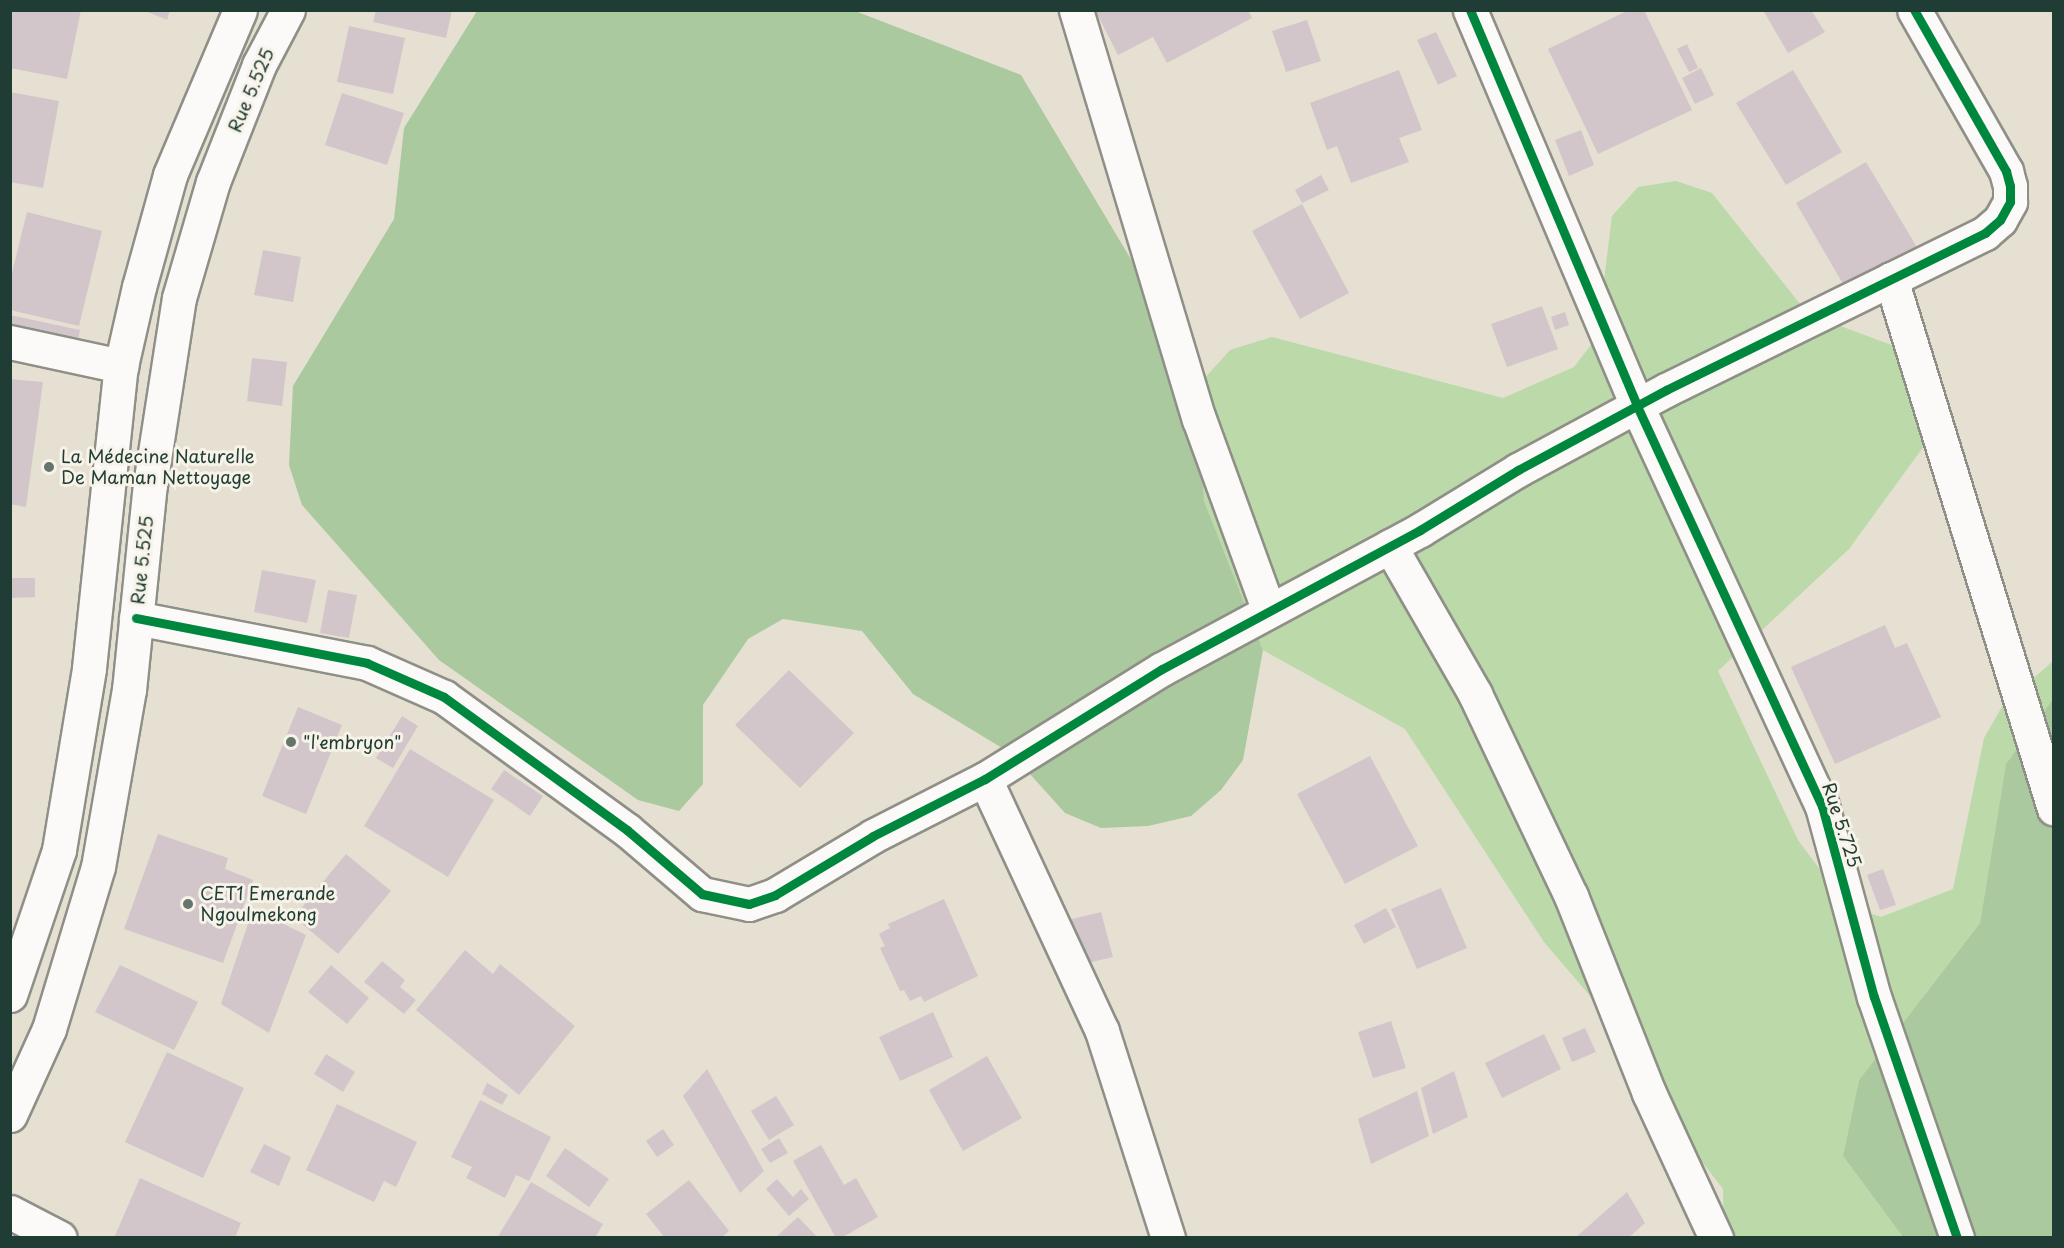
<!DOCTYPE html>
<meta charset="utf-8">
<style>
body{margin:0}
#map{position:relative;width:2064px;height:1248px;overflow:hidden;background:#e5e0d1;font-family:"Playpen Sans",sans-serif}
div>[style]{position:absolute}
[style*='--x']{left:calc(var(--x)*1px);top:calc(var(--y)*1px);width:calc(var(--w)*1px);rotate:calc(var(--a)*1deg)}
.green>*{inset:0;background:#bbd9a9}
.forest>*{inset:0;background:#aac99e}
.building>*{inset:0;background:#d3c6cb}
.roads{filter:drop-shadow(2px 0 #8e9087) drop-shadow(-2px 0 #8e9087) drop-shadow(0 2px #8e9087) drop-shadow(0 -2px #8e9087)}
.minor>*{height:33px;margin:-16.5px;padding:0 16.5px;transform-origin:16.5px;border-radius:16.5px;background:#fbfaf8}
.tertiary>*{height:33px;margin:-16.5px;padding:0 16.5px;transform-origin:16.5px;border-radius:16.5px;background:#fbfaf8}
.cycleway>*{height:9px;margin:-4.5px;padding:0 4.5px;transform-origin:4.5px;border-radius:4.5px;background:#00873e}
.dots>*{width:16px;height:16px;translate:-50% -50%;box-sizing:border-box;border:3px solid #f7f3e8;border-radius:50%}
span{translate:-50% -50%;white-space:nowrap;text-align:center;line-height:1.15;-webkit-text-stroke:6px #f7f3e8;paint-order:stroke}
.street-label{font-size:18px;color:#1f3d34}
.poi-label{font-size:18px;color:#1f3d34}
.left{translate:0 -50%;text-align:left}
.frame{position:absolute;inset:0;border:12px solid #1f3d34;pointer-events:none}
</style>
<div id="map">
<div class="green">
<i style="clip-path:polygon(1676px 181px,1712px 193px,1808px 314px,1913px 353px,1940px 424px,1849px 549px,1718px 671px,1798px 840px,1847px 906px,1881px 917px,1953px 889px,1984px 738px,2003px 705px,2053px 661px,2053px 699px,2006px 764px,1980px 923px,1859px 1080px,1843px 1156px,1903px 1237px,1724px 1237px,1723px 1189px,1649px 1093px,1620px 1031px,1544px 942px,1405px 729px,1263px 650px,1204px 501px,1199px 419px,1203px 380px,1230px 350px,1272px 337px,1503px 398px,1574px 367px,1597px 337px,1612px 216px,1638px 187px)"></i>
</div>
<div class="forest">
<i style="clip-path:polygon(477px 11px,855px 11px,1021px 75px,1203px 380px,1199px 419px,1204px 501px,1263px 650px,1243px 760px,1221px 790px,1191px 816px,1148px 826px,1101px 828px,1065px 813px,1012px 754px,913px 694px,862px 631px,783px 619px,748px 639px,703px 705px,703px 784px,679px 811px,638px 800px,439px 660px,302px 505px,289px 465px,293px 386px,394px 219px,404px 128px)"></i>
<i style="clip-path:polygon(2053px 699px,2053px 1237px,1903px 1237px,1843px 1156px,1859px 1080px,1980px 923px,2006px 764px)"></i>
</div>
<div class="building">
<i style="clip-path:polygon(10px 10px,81px 10px,67px 79px,10px 68px)"></i>
<i style="clip-path:polygon(143px 10px,170px 10px,167px 20px)"></i>
<i style="clip-path:polygon(376px 10px,452px 10px,446px 38px,373px 22px)"></i>
<i style="clip-path:polygon(1095px 10px,1248px 10px,1252px 18px,1167px 63px,1153px 37px,1118px 55px)"></i>
<i style="clip-path:polygon(1629px 10px,1644px 10px,1692px 110px,1598px 154px,1548px 49px)"></i>
<i style="clip-path:polygon(1763px 10px,1811px 10px,1825px 32px,1788px 53px)"></i>
<i style="clip-path:polygon(1307px 20px,1321px 61px,1286px 72px,1272px 31px)"></i>
<i style="clip-path:polygon(349px 26px,405px 38px,393px 94px,337px 82px)"></i>
<i style="clip-path:polygon(1436px 32px,1457px 76px,1438px 85px,1417px 40px)"></i>
<i style="clip-path:polygon(1687px 44px,1698px 68px,1689px 72px,1677px 49px)"></i>
<i style="clip-path:polygon(1701px 68px,1714px 95px,1695px 104px,1682px 78px)"></i>
<i style="clip-path:polygon(1399px 70px,1422px 130px,1399px 138px,1409px 162px,1351px 183px,1337px 146px,1327px 150px,1310px 103px)"></i>
<i style="clip-path:polygon(1793px 70px,1842px 152px,1786px 185px,1736px 103px)"></i>
<i style="clip-path:polygon(10px 92px,59px 101px,43px 188px,10px 182px)"></i>
<i style="clip-path:polygon(342px 93px,404px 113px,387px 165px,325px 145px)"></i>
<i style="clip-path:polygon(1581px 130px,1594px 165px,1569px 176px,1555px 140px)"></i>
<i style="clip-path:polygon(1866px 162px,1921px 254px,1850px 296px,1796px 203px)"></i>
<i style="clip-path:polygon(1321px 175px,1329px 190px,1302px 203px,1295px 190px)"></i>
<i style="clip-path:polygon(1302px 204px,1349px 293px,1300px 319px,1252px 231px)"></i>
<i style="clip-path:polygon(27px 212px,102px 231px,79px 326px,10px 310px,10px 281px)"></i>
<i style="clip-path:polygon(263px 250px,301px 257px,293px 302px,254px 295px)"></i>
<i style="clip-path:polygon(1542px 306px,1558px 349px,1507px 367px,1491px 324px)"></i>
<i style="clip-path:polygon(1565px 312px,1569px 325px,1555px 330px,1551px 317px)"></i>
<i style="clip-path:polygon(10px 315px,80px 330px,76px 352px,10px 338px)"></i>
<i style="clip-path:polygon(252px 358px,287px 362px,282px 406px,247px 401px)"></i>
<i style="clip-path:polygon(10px 379px,43px 382px,26px 507px,10px 504px)"></i>
<i style="clip-path:polygon(262px 570px,316px 580px,307px 623px,254px 612px)"></i>
<i style="clip-path:polygon(10px 578px,35px 578px,35px 597px,10px 598px)"></i>
<i style="clip-path:polygon(328px 590px,357px 595px,349px 638px,320px 633px)"></i>
<i style="clip-path:polygon(1885px 625px,1895px 648px,1907px 643px,1941px 717px,1835px 764px,1791px 667px)"></i>
<i style="clip-path:polygon(789px 670px,854px 733px,800px 788px,735px 725px)"></i>
<i style="clip-path:polygon(298px 707px,342px 725px,306px 814px,262px 796px)"></i>
<i style="clip-path:polygon(402px 716px,418px 726px,393px 768px,376px 758px)"></i>
<i style="clip-path:polygon(410px 749px,494px 800px,448px 877px,364px 826px)"></i>
<i style="clip-path:polygon(1370px 756px,1418px 846px,1345px 884px,1297px 794px)"></i>
<i style="clip-path:polygon(504px 770px,543px 796px,530px 816px,491px 789px)"></i>
<i style="clip-path:polygon(158px 834px,228px 858px,225px 869px,253px 880px,223px 963px,124px 929px)"></i>
<i style="clip-path:polygon(346px 854px,391px 891px,338px 954px,294px 917px)"></i>
<i style="clip-path:polygon(1883px 869px,1896px 905px,1880px 910px,1867px 875px)"></i>
<i style="clip-path:polygon(1441px 888px,1467px 948px,1417px 969px,1391px 909px)"></i>
<i style="clip-path:polygon(944px 899px,978px 976px,924px 1002px,921px 996px,910px 1001px,904px 990px,900px 991px,880px 948px,885px 946px,879px 934px,890px 928px,888px 924px)"></i>
<i style="clip-path:polygon(1386px 908px,1396px 927px,1364px 944px,1354px 925px)"></i>
<i style="clip-path:polygon(253px 909px,306px 935px,269px 1033px,221px 1004px)"></i>
<i style="clip-path:polygon(1101px 912px,1113px 957px,1075px 966px,1064px 921px)"></i>
<i style="clip-path:polygon(465px 950px,493px 974px,500px 964px,575px 1026px,519px 1095px,416px 1010px)"></i>
<i style="clip-path:polygon(382px 961px,405px 980px,400px 987px,416px 1000px,404px 1014px,364px 982px)"></i>
<i style="clip-path:polygon(120px 965px,198px 1002px,174px 1050px,95px 1012px)"></i>
<i style="clip-path:polygon(331px 965px,369px 998px,347px 1024px,308px 992px)"></i>
<i style="clip-path:polygon(933px 1012px,953px 1057px,900px 1081px,879px 1037px)"></i>
<i style="clip-path:polygon(1391px 1021px,1406px 1068px,1373px 1078px,1358px 1032px)"></i>
<i style="clip-path:polygon(1585px 1028px,1596px 1052px,1572px 1062px,1562px 1038px)"></i>
<i style="clip-path:polygon(1544px 1034px,1561px 1069px,1502px 1098px,1485px 1063px)"></i>
<i style="clip-path:polygon(167px 1052px,244px 1088px,203px 1178px,125px 1142px)"></i>
<i style="clip-path:polygon(326px 1054px,355px 1072px,343px 1092px,314px 1074px)"></i>
<i style="clip-path:polygon(987px 1056px,1022px 1118px,963px 1151px,929px 1090px)"></i>
<i style="clip-path:polygon(707px 1069px,764px 1171px,740px 1193px,683px 1096px)"></i>
<i style="clip-path:polygon(1454px 1071px,1468px 1117px,1433px 1134px,1421px 1088px)"></i>
<i style="clip-path:polygon(487px 1083px,508px 1095px,502px 1105px,482px 1094px)"></i>
<i style="clip-path:polygon(1417px 1091px,1429px 1136px,1371px 1164px,1358px 1119px)"></i>
<i style="clip-path:polygon(776px 1096px,794px 1125px,769px 1140px,751px 1111px)"></i>
<i style="clip-path:polygon(480px 1100px,551px 1137px,529px 1181px,516px 1175px,505px 1198px,466px 1178px,472px 1167px,451px 1157px)"></i>
<i style="clip-path:polygon(337px 1104px,417px 1142px,396px 1187px,384px 1181px,374px 1202px,306px 1170px)"></i>
<i style="clip-path:polygon(663px 1129px,674px 1145px,657px 1157px,646px 1141px)"></i>
<i style="clip-path:polygon(779px 1138px,788px 1153px,770px 1163px,761px 1149px)"></i>
<i style="clip-path:polygon(264px 1144px,291px 1157px,279px 1186px,250px 1172px)"></i>
<i style="clip-path:polygon(821px 1145px,844px 1185px,856px 1178px,878px 1217px,841px 1238px,836px 1238px,793px 1161px)"></i>
<i style="clip-path:polygon(565px 1148px,609px 1179px,589px 1207px,546px 1176px)"></i>
<i style="clip-path:polygon(140px 1178px,241px 1223px,235px 1238px,114px 1238px)"></i>
<i style="clip-path:polygon(777px 1179px,793px 1197px,801px 1189px,809px 1199px,789px 1216px,766px 1189px)"></i>
<i style="clip-path:polygon(689px 1180px,729px 1231px,721px 1238px,665px 1238px,646px 1214px)"></i>
<i style="clip-path:polygon(531px 1182px,603px 1224px,595px 1238px,497px 1238px)"></i>
<i style="clip-path:polygon(1627px 1192px,1645px 1223px,1628px 1238px,1575px 1238px)"></i>
<i style="clip-path:polygon(798px 1217px,818px 1238px,777px 1236px)"></i>
</div>
<div class="roads">
<div class="minor">
<i style="--x:1076;--y:10;--w:427;--a:73.3"></i>
<i style="--x:1199;--y:419;--w:204;--a:70"></i>
<i style="--x:1470;--y:10;--w:430;--a:67.1"></i>
<i style="--x:1637;--y:406;--w:441;--a:65.2"></i>
<i style="--x:1822;--y:806;--w:198;--a:74.8"></i>
<i style="--x:1874;--y:997;--w:255;--a:71"></i>
<i style="--x:1891;--y:279;--w:554;--a:72.9"></i>
<i style="--x:10;--y:342;--w:114;--a:12.2"></i>
<i style="--x:1390;--y:546;--w:171;--a:60.1"></i>
<i style="--x:1475;--y:694;--w:224;--a:64.6"></i>
<i style="--x:1571;--y:896;--w:212;--a:68.4"></i>
<i style="--x:1649;--y:1093;--w:160;--a:65.2"></i>
<i style="--x:136;--y:618;--w:235;--a:11"></i>
<i style="--x:367;--y:663;--w:84;--a:23.8"></i>
<i style="--x:444;--y:697;--w:226;--a:36"></i>
<i style="--x:627;--y:830;--w:99;--a:40.5"></i>
<i style="--x:702;--y:894;--w:48;--a:12"></i>
<i style="--x:749;--y:904;--w:28;--a:-19"></i>
<i style="--x:775;--y:895;--w:114;--a:-31"></i>
<i style="--x:873;--y:836;--w:126;--a:-27"></i>
<i style="--x:985;--y:779;--w:208;--a:-31.9"></i>
<i style="--x:1162;--y:669;--w:293;--a:-28.3"></i>
<i style="--x:1420;--y:530;--w:115;--a:-31.5"></i>
<i style="--x:1518;--y:470;--w:168;--a:-28.4"></i>
<i style="--x:1666;--y:390;--w:356;--a:-26.2"></i>
<i style="--x:1985;--y:233;--w:20;--a:-41"></i>
<i style="--x:2000;--y:220;--w:21;--a:-61"></i>
<i style="--x:2010;--y:202;--w:16;--a:-90"></i>
<i style="--x:2010;--y:186;--w:16;--a:-105"></i>
<i style="--x:2006;--y:171;--w:185;--a:-119.7"></i>
<i style="--x:985;--y:779;--w:278;--a:65.1"></i>
<i style="--x:1102;--y:1031;--w:217;--a:72.3"></i>
<i style="--x:10;--y:1212;--w:56;--a:27.5"></i>
</div>
<div class="tertiary">
<i style="--x:10;--y:995;--w:153;--a:-71.3"></i>
<i style="--x:59;--y:850;--w:184;--a:-80.6"></i>
<i style="--x:89;--y:668;--w:304;--a:-84"></i>
<i style="--x:121;--y:366;--w:81;--a:-77.2"></i>
<i style="--x:139;--y:287;--w:116;--a:-74.5"></i>
<i style="--x:170;--y:175;--w:179;--a:-67"></i>
<i style="--x:10;--y:1115;--w:94;--a:-65.6"></i>
<i style="--x:49;--y:1029;--w:169;--a:-73.2"></i>
<i style="--x:98;--y:867;--w:180;--a:-80.1"></i>
<i style="--x:129;--y:690;--w:206;--a:-84.2"></i>
<i style="--x:150;--y:485;--w:189;--a:-81.2"></i>
<i style="--x:179;--y:298;--w:121;--a:-73.7"></i>
<i style="--x:213;--y:182;--w:126;--a:-68.5"></i>
<i style="--x:259;--y:65;--w:62;--a:-62.2"></i>
</div>
</div>
<div class="cycleway">
<i style="--x:1470;--y:10;--w:430;--a:67.1"></i>
<i style="--x:1637;--y:406;--w:441;--a:65.2"></i>
<i style="--x:1822;--y:806;--w:198;--a:74.8"></i>
<i style="--x:1874;--y:997;--w:255;--a:71"></i>
<i style="--x:136;--y:618;--w:235;--a:11"></i>
<i style="--x:367;--y:663;--w:84;--a:23.8"></i>
<i style="--x:444;--y:697;--w:226;--a:36"></i>
<i style="--x:627;--y:830;--w:99;--a:40.5"></i>
<i style="--x:702;--y:894;--w:48;--a:12"></i>
<i style="--x:749;--y:904;--w:28;--a:-19"></i>
<i style="--x:775;--y:895;--w:114;--a:-31"></i>
<i style="--x:873;--y:836;--w:126;--a:-27"></i>
<i style="--x:985;--y:779;--w:208;--a:-31.9"></i>
<i style="--x:1162;--y:669;--w:293;--a:-28.3"></i>
<i style="--x:1420;--y:530;--w:115;--a:-31.5"></i>
<i style="--x:1518;--y:470;--w:168;--a:-28.4"></i>
<i style="--x:1666;--y:390;--w:356;--a:-26.2"></i>
<i style="--x:1985;--y:233;--w:20;--a:-41"></i>
<i style="--x:2000;--y:220;--w:21;--a:-61"></i>
<i style="--x:2010;--y:202;--w:16;--a:-90"></i>
<i style="--x:2010;--y:186;--w:16;--a:-105"></i>
<i style="--x:2006;--y:171;--w:185;--a:-119.7"></i>
</div>
<div class="dots">
<i style="left:49px;top:467px;background:#64766b"></i>
<i style="left:291px;top:742px;background:#64766b"></i>
<i style="left:188px;top:904px;background:#64766b"></i>
</div>
<div class="street-label">
<span style="left:251px;top:90px;rotate:-67deg">Rue 5.525</span>
<span style="left:142px;top:560px;rotate:-84deg">Rue 5.525</span>
<span style="left:1842px;top:825px;rotate:72deg">Rue 5.725</span>
</div>
<div class="poi-label">
<span class="left" style="left:61px;top:467px">La Médecine Naturelle<br>De Maman Nettoyage</span>
<span class="left" style="left:303px;top:742px">"l'embryon"</span>
<span class="left" style="left:200px;top:904px">CET1 Emerande<br>Ngoulmekong</span>
</div>
<div class="frame"></div>
</div>
